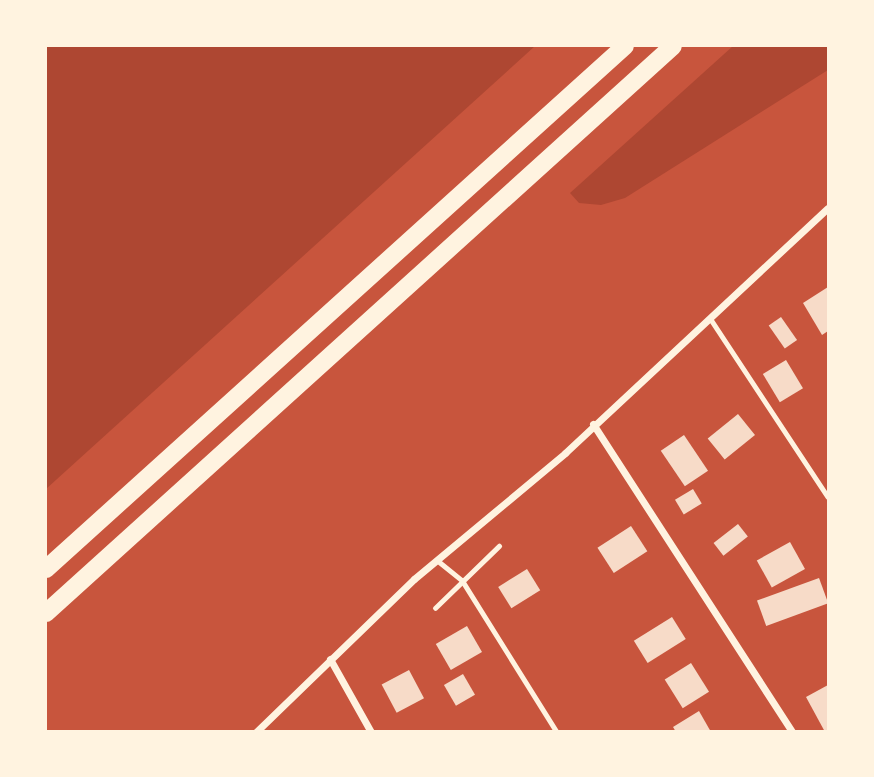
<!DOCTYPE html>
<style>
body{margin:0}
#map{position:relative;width:874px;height:777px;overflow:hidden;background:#c8553d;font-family:Ubuntu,sans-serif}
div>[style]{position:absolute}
.green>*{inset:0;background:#ae4732}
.building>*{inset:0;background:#f7dbc8;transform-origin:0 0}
.service>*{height:4.5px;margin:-2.25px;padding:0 2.25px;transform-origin:2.25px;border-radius:2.25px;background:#fff3e0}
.minor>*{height:7px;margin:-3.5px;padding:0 3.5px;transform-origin:3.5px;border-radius:3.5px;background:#fff3e0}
.motorway>*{height:18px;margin:-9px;padding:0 9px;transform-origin:9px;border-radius:9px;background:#fff3e0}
span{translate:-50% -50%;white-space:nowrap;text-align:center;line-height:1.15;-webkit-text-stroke:6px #fff3e0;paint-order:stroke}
.frame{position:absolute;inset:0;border:47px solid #fff3e0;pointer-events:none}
</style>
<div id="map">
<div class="green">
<div style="clip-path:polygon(46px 46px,535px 46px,46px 489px)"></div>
<div style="clip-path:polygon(733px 46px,828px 46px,828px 70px,625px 198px,601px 205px,579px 203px,570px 193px)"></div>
</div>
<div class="building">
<div style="clip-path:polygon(828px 287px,828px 331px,822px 335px,803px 303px)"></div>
<div style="left:781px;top:317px;width:28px;height:15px;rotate:55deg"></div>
<div style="left:786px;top:360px;width:33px;height:27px;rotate:59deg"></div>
<div style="left:738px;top:414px;width:27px;height:39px;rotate:51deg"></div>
<div style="left:684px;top:435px;width:43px;height:28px;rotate:56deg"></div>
<div style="left:693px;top:489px;width:17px;height:21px;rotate:59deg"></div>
<div style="left:738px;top:524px;width:16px;height:31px;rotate:52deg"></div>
<div style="left:631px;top:526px;width:30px;height:40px;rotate:57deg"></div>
<div style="left:790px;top:542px;width:31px;height:38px;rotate:61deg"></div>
<div style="left:527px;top:569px;width:25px;height:34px;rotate:58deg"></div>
<div style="left:819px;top:578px;width:27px;height:66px;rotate:70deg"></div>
<div style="left:672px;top:617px;width:26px;height:45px;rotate:58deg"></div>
<div style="left:467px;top:626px;width:30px;height:36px;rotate:60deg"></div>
<div style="left:691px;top:663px;width:34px;height:31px;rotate:58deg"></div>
<div style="left:409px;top:670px;width:32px;height:31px;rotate:62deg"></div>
<div style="left:463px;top:674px;width:24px;height:22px;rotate:60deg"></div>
<div style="clip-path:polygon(828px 685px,828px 732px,825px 732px,806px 697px)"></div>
<div style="clip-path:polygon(699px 711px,711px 732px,676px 732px,673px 727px)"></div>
</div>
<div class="service">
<div style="left:710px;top:318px;width:214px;rotate:56.6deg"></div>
<div style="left:437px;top:560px;width:32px;rotate:39deg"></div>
<div style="left:462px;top:580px;width:179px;rotate:58deg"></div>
<div style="left:435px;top:608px;width:89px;rotate:-44.1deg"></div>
</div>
<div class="minor">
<div style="left:593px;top:424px;width:367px;rotate:57.1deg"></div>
<div style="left:330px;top:659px;width:84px;rotate:60.7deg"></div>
<div style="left:256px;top:732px;width:220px;rotate:-44.1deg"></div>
<div style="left:414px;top:579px;width:197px;rotate:-39.8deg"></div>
<div style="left:565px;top:453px;width:359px;rotate:-43deg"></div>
</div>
<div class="motorway">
<div style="left:46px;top:569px;width:780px;rotate:-42.09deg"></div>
<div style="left:46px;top:613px;width:845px;rotate:-42.12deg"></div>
</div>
<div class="frame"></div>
</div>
